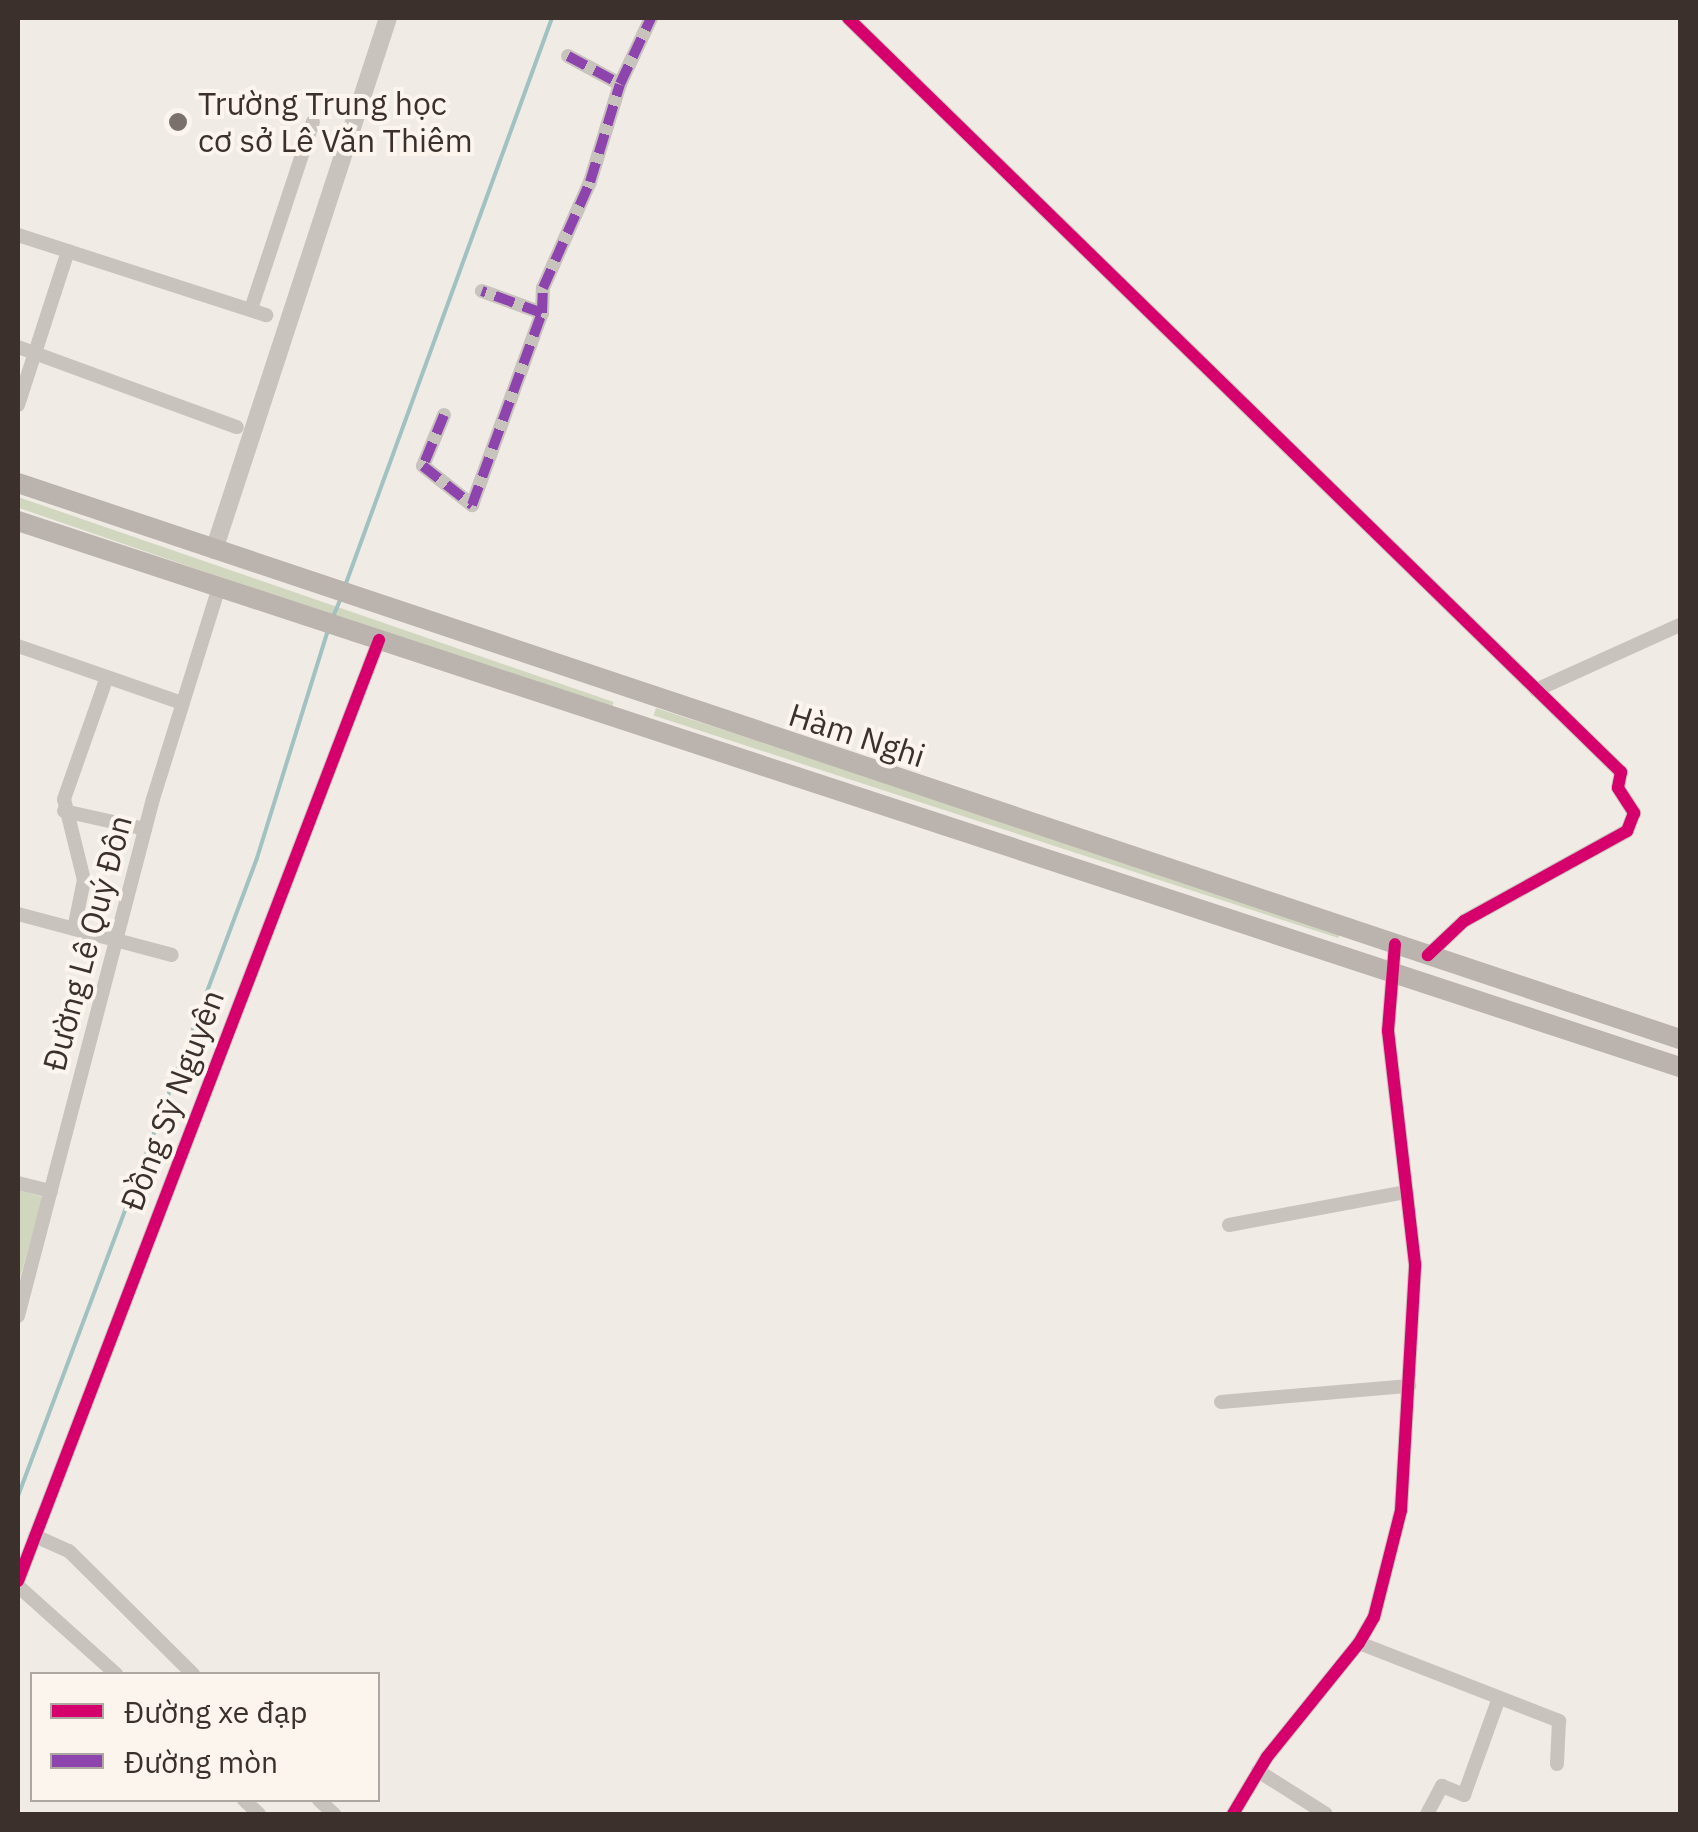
<!DOCTYPE html>
<meta charset="utf-8">
<style>
body{margin:0}
#map{position:relative;width:1698px;height:1832px;overflow:hidden;background:#f0ebe5;font-family:"IBM Plex Sans",sans-serif}
div>[style]{position:absolute}
.green>*{inset:0;background:#d1d6bf;transform-origin:0 0}
.stream>*{height:4px;margin:-2px;padding:0 2px;transform-origin:2px;border-radius:2px;background:#a1c2c1}
.minor>*{height:14px;margin:-7px;padding:0 7px;transform-origin:7px;border-radius:7px;background:#c9c3be}
.tertiary>*{height:18px;margin:-9px;padding:0 9px;transform-origin:9px;border-radius:9px;background:#c9c3be}
.secondary>*{height:20px;margin:-10px;padding:0 10px;transform-origin:10px;border-radius:10px;background:#bab3ae}
.quiet>*{height:10px;margin-top:-5px;transform-origin:0;background:repeating-linear-gradient(90deg,#8e44ad 0 20px,transparent 0 30px)}
.cycleway>*{height:12px;margin:-6px;padding:0 6px;transform-origin:6px;border-radius:6px;background:#d6006c}
.dots>*{width:28px;height:28px;translate:-50% -50%;box-sizing:border-box;border:5px solid #fbf5ee;border-radius:50%}
span{translate:-50% -50%;white-space:nowrap;text-align:center;line-height:1.15;-webkit-text-stroke:8px #fbf5ee;paint-order:stroke}
.poi-label{font-size:32px;color:#3b302b}
.left{translate:0 -50%;text-align:left}
.street-label{font-size:32px;color:#3b302b}
.frame{position:absolute;inset:0;border:20px solid #3b302b;pointer-events:none}
.legend{position:absolute;left:30px;top:1672px;width:350px;height:130px;box-sizing:border-box;background:#fbf5ee;border:2px solid #aea6a0;margin:0;padding:12px 18px;list-style:none;font-size:30px;color:#3b302b}
.legend li{display:flex;align-items:center;gap:20px;height:50px}
.legend b{width:50px;border:2px solid #aea6a0}
</style>
<div id="map">
<div class="green">
<div style="left:18px;top:497px;width:630px;height:10px;rotate:19deg"></div>
<div style="left:656px;top:708px;width:720px;height:8px;rotate:18deg"></div>
<div style="clip-path:polygon(18px 1190px,43px 1197px,18px 1285px)"></div>
</div>
<div class="stream">
<div style="left:345px;top:586px;width:605px;rotate:-69.98deg"></div>
<div style="left:332px;top:619px;width:21px;rotate:-67deg"></div>
<div style="left:18px;top:1496px;width:681px;rotate:-69.46deg"></div>
<div style="left:257px;top:858px;width:236px;rotate:-72.7deg"></div>
</div>
<div class="minor">
<div style="left:848px;top:18px;width:1080px;rotate:44.29deg"></div>
<div style="left:1621px;top:772px;width:16px;rotate:101deg"></div>
<div style="left:1618px;top:788px;width:30px;rotate:57deg"></div>
<div style="left:1634px;top:813px;width:19px;rotate:111deg"></div>
<div style="left:1627px;top:831px;width:186px;rotate:151.1deg"></div>
<div style="left:1464px;top:921px;width:50px;rotate:136.6deg"></div>
<div style="left:568px;top:56px;width:59px;rotate:28.3deg"></div>
<div style="left:620px;top:84px;width:73px;rotate:-64.8deg"></div>
<div style="left:18px;top:235px;width:261px;rotate:17.9deg"></div>
<div style="left:251px;top:309px;width:197px;rotate:-71.7deg"></div>
<div style="left:542px;top:313px;width:25px;rotate:-88deg"></div>
<div style="left:543px;top:288px;width:116px;rotate:-66.1deg"></div>
<div style="left:590px;top:182px;width:102px;rotate:-73deg"></div>
<div style="left:18px;top:347px;width:233px;rotate:20.1deg"></div>
<div style="left:18px;top:405px;width:162px;rotate:-72deg"></div>
<div style="left:444px;top:415px;width:55px;rotate:112.4deg"></div>
<div style="left:423px;top:466px;width:63px;rotate:38.5deg"></div>
<div style="left:472px;top:505px;width:204px;rotate:-70deg"></div>
<div style="left:542px;top:313px;width:64px;rotate:-159.9deg"></div>
<div style="left:18px;top:646px;width:174px;rotate:19.2deg"></div>
<div style="left:1536px;top:690px;width:158px;rotate:-24.3deg"></div>
<div style="left:64px;top:811px;width:83px;rotate:12.5deg"></div>
<div style="left:18px;top:914px;width:159px;rotate:14.9deg"></div>
<div style="left:74px;top:929px;width:50px;rotate:-78.5deg"></div>
<div style="left:84px;top:880px;width:83px;rotate:-103.9deg"></div>
<div style="left:64px;top:799px;width:129px;rotate:-70.6deg"></div>
<div style="left:18px;top:1183px;width:34px;rotate:14deg"></div>
<div style="left:1229px;top:1225px;width:179px;rotate:-10.6deg"></div>
<div style="left:18px;top:1316px;width:534px;rotate:-75.37deg"></div>
<div style="left:153px;top:799px;width:222px;rotate:-72.7deg"></div>
<div style="left:1221px;top:1402px;width:189px;rotate:-4.9deg"></div>
<div style="left:35px;top:1536px;width:37px;rotate:24deg"></div>
<div style="left:69px;top:1551px;width:175px;rotate:44.8deg"></div>
<div style="left:18px;top:1581px;width:1008px;rotate:-69.01deg"></div>
<div style="left:18px;top:1586px;width:132px;rotate:41.9deg"></div>
<div style="left:1359px;top:1643px;width:215px;rotate:21.3deg"></div>
<div style="left:1559px;top:1721px;width:43px;rotate:92.7deg"></div>
<div style="left:1258px;top:1771px;width:80px;rotate:32.3deg"></div>
<div style="left:244px;top:1800px;width:21px;rotate:43deg"></div>
<div style="left:319px;top:1800px;width:21px;rotate:43deg"></div>
<div style="left:1233px;top:1814px;width:66px;rotate:-59.2deg"></div>
<div style="left:1267px;top:1757px;width:146px;rotate:-51.1deg"></div>
<div style="left:1359px;top:1643px;width:30px;rotate:-60deg"></div>
<div style="left:1374px;top:1617px;width:110px;rotate:-75.8deg"></div>
<div style="left:1401px;top:1510px;width:246px;rotate:-86.7deg"></div>
<div style="left:1415px;top:1264px;width:235px;rotate:-96.6deg"></div>
<div style="left:1388px;top:1031px;width:87px;rotate:-85.4deg"></div>
<div style="left:1427px;top:1814px;width:32px;rotate:-62deg"></div>
<div style="left:1442px;top:1786px;width:24px;rotate:22deg"></div>
<div style="left:1464px;top:1795px;width:103px;rotate:-70.2deg"></div>
</div>
<div class="tertiary">
<div style="left:214px;top:550px;width:560px;rotate:-71.89deg"></div>
</div>
<div class="secondary">
<div style="left:18px;top:483px;width:1753px;rotate:18.5deg"></div>
<div style="left:18px;top:521px;width:1749px;rotate:18.19deg"></div>
</div>
<div class="quiet">
<div style="left:568px;top:56px;width:59px;rotate:28.3deg"></div>
<div style="left:620px;top:84px;width:73px;rotate:-64.8deg"></div>
<div style="left:542px;top:313px;width:25px;rotate:-88deg"></div>
<div style="left:543px;top:288px;width:116px;rotate:-66.1deg"></div>
<div style="left:590px;top:182px;width:102px;rotate:-73deg"></div>
<div style="left:444px;top:415px;width:55px;rotate:112.4deg"></div>
<div style="left:423px;top:466px;width:63px;rotate:38.5deg"></div>
<div style="left:472px;top:505px;width:204px;rotate:-70deg"></div>
<div style="left:542px;top:313px;width:64px;rotate:-159.9deg"></div>
</div>
<div class="cycleway">
<div style="left:848px;top:18px;width:1080px;rotate:44.29deg"></div>
<div style="left:1621px;top:772px;width:16px;rotate:101deg"></div>
<div style="left:1618px;top:788px;width:30px;rotate:57deg"></div>
<div style="left:1634px;top:813px;width:19px;rotate:111deg"></div>
<div style="left:1627px;top:831px;width:186px;rotate:151.1deg"></div>
<div style="left:1464px;top:921px;width:50px;rotate:136.6deg"></div>
<div style="left:18px;top:1581px;width:1008px;rotate:-69.01deg"></div>
<div style="left:1233px;top:1814px;width:66px;rotate:-59.2deg"></div>
<div style="left:1267px;top:1757px;width:146px;rotate:-51.1deg"></div>
<div style="left:1359px;top:1643px;width:30px;rotate:-60deg"></div>
<div style="left:1374px;top:1617px;width:110px;rotate:-75.8deg"></div>
<div style="left:1401px;top:1510px;width:246px;rotate:-86.7deg"></div>
<div style="left:1415px;top:1264px;width:235px;rotate:-96.6deg"></div>
<div style="left:1388px;top:1031px;width:87px;rotate:-85.4deg"></div>
</div>
<div class="dots">
<div style="left:178px;top:122px;background:#7a716c"></div>
</div>
<div class="poi-label">
<span class="left" style="left:198px;top:122px">Trường Trung học<br>cơ sở Lê Văn Thiêm</span>
</div>
<div class="street-label">
<span style="left:857px;top:735px;rotate:18deg">Hàm Nghi</span>
<span style="left:87px;top:943px;rotate:-75deg">Đường Lê Quý Đôn</span>
<span style="left:172px;top:1100px;rotate:-69deg">Đồng Sỹ Nguyên</span>
</div>
<div class="frame"></div>
<ul class="legend">
<li><b style="height:12px;background:#d6006c"></b>Đường xe đạp</li>
<li><b style="height:12px;background:#8e44ad"></b>Đường mòn</li>
</ul>
</div>
